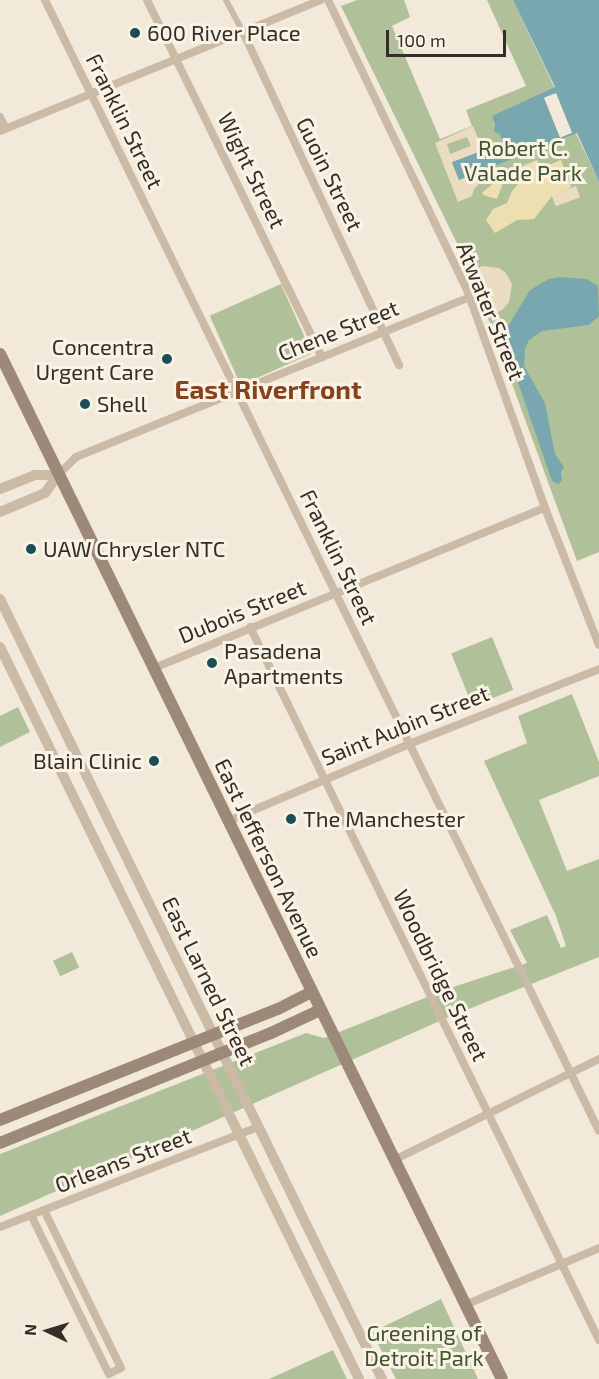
<!DOCTYPE html>
<style>
body{margin:0}
#map{position:relative;width:599px;height:1379px;overflow:hidden;background:#f2e9da;font-family:"Exo 2",sans-serif}
div>[style]{position:absolute}
.green>*{inset:0;background:#b0c19a;transform-origin:0 0}
.sand>*{inset:0;background:#eedfb0}
.plaza>*{inset:0;background:#eadcc1;transform-origin:0 0}
.water>*{inset:0;background:#79a7af}
.pier>*{inset:0;background:#f2e9da;transform-origin:0 0}
.pedestrian>*{height:6px;margin:-3px;padding:0 3px;transform-origin:3px;border-radius:3px;background:#cabaa6}
.minor>*{height:8px;margin:-4px;padding:0 4px;transform-origin:4px;border-radius:4px;background:#cabaa6}
.tertiary>*{height:10px;margin:-5px;padding:0 5px;transform-origin:5px;border-radius:5px;background:#cabaa6}
.secondary>*{height:12px;margin:-6px;padding:0 6px;transform-origin:6px;border-radius:6px;background:#9d8977}
.dots>*{width:16px;height:16px;translate:-50% -50%;box-sizing:border-box;border:3px solid #f9f3e6;border-radius:50%}
span{translate:-50% -50%;white-space:nowrap;text-align:center;line-height:1.15;-webkit-text-stroke:6px #f9f3e6;paint-order:stroke}
.poi-label{font-size:22px;color:#362d27}
.left{translate:0 -50%;text-align:left}
.right{translate:-100% -50%;text-align:right}
.street-label{font-size:22px;color:#362d27}
.park-label{font-size:22px;color:#41542b}
.quarter-label{font-size:26px;color:#85421f;font-weight:700}
.north{position:absolute;left:18px;top:1301px;width:60px;height:60px;-webkit-text-stroke:4px #f9f3e6;paint-order:stroke;rotate:274deg;font-size:16px;font-weight:700;line-height:24px;text-align:center;color:#362d27}
.north::after{content:'';display:block;margin:auto;width:21px;height:27px;background:#362d27;clip-path:polygon(50% 0,100% 100%,50% 72%,0 100%)}
.scale{position:absolute;left:386px;top:30px;width:120px;height:27px;box-sizing:border-box;border:3px solid #362d27;border-top:0;padding-left:8px;font-size:18px;line-height:21px;white-space:nowrap;color:#362d27;-webkit-text-stroke:4px #f9f3e6;paint-order:stroke}
</style>
<div id="map">
<div class="green">
<div style="clip-path:polygon(357px 0,404px 0,410px 17px,392px 26px,440px 139px,472px 126px,466px 110px,526px 86px,487px 0,513px 0,599px 182px,599px 552px,577px 561px,471px 272px,341px 6px)"></div>
<div style="left:281px;top:284px;width:76px;height:78px;rotate:66deg"></div>
<div style="left:492px;top:637px;width:57px;height:44px;rotate:68deg"></div>
<div style="clip-path:polygon(572px 694px,599px 762px,599px 776px,539px 800px,567px 871px,599px 859px,599px 957px,451px 1016px,0 1216px,0 1154px,306px 1033px,324px 1038px,450px 988px,527px 963px,510px 930px,547px 915px,561px 948px,566px 946px,556px 916px,484px 761px,527px 743px,518px 716px)"></div>
<div style="clip-path:polygon(18px 707px,30px 732px,0 747px,0 716px)"></div>
<div style="left:72px;top:952px;width:17px;height:21px;rotate:65deg"></div>
<div style="clip-path:polygon(441px 1299px,478px 1379px,396px 1379px,372px 1332px)"></div>
<div style="clip-path:polygon(333px 1350px,347px 1379px,269px 1379px)"></div>
</div>
<div class="sand">
<div style="clip-path:polygon(537px 160px,541px 168px,561px 160px,571px 187px,552px 196px,534px 219px,517px 220px,495px 233px,486px 220px,493px 209px,507px 203px,512px 191px,525px 176px,511px 180px,508px 172px)"></div>
<div style="clip-path:polygon(496px 181px,503px 183px,497px 199px,483px 195px,482px 193px)"></div>
</div>
<div class="plaza">
<div style="clip-path:polygon(evenodd,473px 126px,483px 150px,452px 163px,459px 180px,490px 168px,494px 177px,481px 182px,474px 189px,472px 196px,458px 202px,435px 143px,473px 126px,467px 137px,471px 146px,450px 154px,447px 144px,467px 137px)"></div>
<div style="left:576px;top:186px;width:12px;height:26px;rotate:70deg"></div>
<div style="clip-path:polygon(482px 266px,499px 268px,506px 273px,512px 284px,509px 302px,502px 310px,492px 315px,482px 314px,467px 276px)"></div>
</div>
<div class="water">
<div style="clip-path:polygon(513px 0,599px 0,599px 182px,577px 133px,459px 180px,452px 162px,503px 143px,500px 134px,494px 132px,495px 124px,492px 116px,555px 87px)"></div>
<div style="clip-path:polygon(560px 277px,587px 279px,598px 286px,599px 316px,589px 325px,542px 331px,529px 340px,525px 349px,524px 366px,545px 403px,555px 454px,564px 467px,561px 472px,562px 481px,558px 484px,552px 481px,502px 336px,530px 290px,549px 279px)"></div>
</div>
<div class="pier">
<div style="left:556px;top:93px;width:43px;height:13px;rotate:68deg"></div>
</div>
<div class="pedestrian">
<div style="left:226px;top:0;width:36px;rotate:62deg"></div>
</div>
<div class="minor">
<div style="left:45px;top:0;width:1259px;rotate:63.9deg"></div>
<div style="left:147px;top:0;width:398px;rotate:63.9deg"></div>
<div style="left:328px;top:0;width:322px;rotate:64.4deg"></div>
<div style="left:467px;top:290px;width:232px;rotate:70.3deg"></div>
<div style="left:545px;top:508px;width:147px;rotate:68.5deg"></div>
<div style="left:243px;top:32px;width:368px;rotate:64.9deg"></div>
<div style="left:0;top:117px;width:13px;rotate:63deg"></div>
<div style="left:0;top:131px;width:347px;rotate:-22.2deg"></div>
<div style="left:58px;top:475px;width:25px;rotate:-45deg"></div>
<div style="left:76px;top:457px;width:425px;rotate:-22.1deg"></div>
<div style="left:250px;top:627px;width:794px;rotate:63.92deg"></div>
<div style="left:154px;top:668px;width:422px;rotate:-22.3deg"></div>
<div style="left:228px;top:821px;width:197px;rotate:-23deg"></div>
<div style="left:409px;top:744px;width:204px;rotate:-21.5deg"></div>
<div style="left:394px;top:1160px;width:229px;rotate:-26.2deg"></div>
<div style="left:31px;top:1215px;width:177px;rotate:63.9deg"></div>
<div style="left:109px;top:1374px;width:13px;rotate:-27deg"></div>
<div style="left:121px;top:1368px;width:176px;rotate:-116deg"></div>
<div style="left:0;top:1227px;width:277px;rotate:-21.2deg"></div>
<div style="left:465px;top:1305px;width:146px;rotate:-23deg"></div>
</div>
<div class="tertiary">
<div style="left:0;top:489px;width:38px;rotate:-22deg"></div>
<div style="left:35px;top:475px;width:23px"></div>
<div style="left:0;top:512px;width:49px;rotate:-22.9deg"></div>
<div style="left:45px;top:493px;width:22px;rotate:-54deg"></div>
<div style="left:0;top:599px;width:869px;rotate:63.91deg"></div>
<div style="left:0;top:647px;width:815px;rotate:63.87deg"></div>
</div>
<div class="secondary">
<div style="left:0;top:354px;width:1141px;rotate:63.91deg"></div>
<div style="left:0;top:1120px;width:299px;rotate:-21.8deg"></div>
<div style="left:278px;top:1009px;width:38px;rotate:-27deg"></div>
<div style="left:0;top:1143px;width:292px;rotate:-22.1deg"></div>
<div style="left:271px;top:1033px;width:54px;rotate:-25.1deg"></div>
</div>
<div class="dots">
<div style="left:135px;top:33px;background:#1c4d57"></div>
<div style="left:167px;top:359px;background:#1c4d57"></div>
<div style="left:85px;top:404px;background:#1c4d57"></div>
<div style="left:31px;top:549px;background:#1c4d57"></div>
<div style="left:212px;top:663px;background:#1c4d57"></div>
<div style="left:154px;top:761px;background:#1c4d57"></div>
<div style="left:291px;top:819px;background:#1c4d57"></div>
</div>
<div class="poi-label">
<span class="left" style="left:147px;top:33px">600 River Place</span>
<span class="right" style="left:154px;top:359px">Concentra<br>Urgent Care</span>
<span class="left" style="left:97px;top:404px">Shell</span>
<span class="left" style="left:43px;top:549px">UAW Chrysler NTC</span>
<span class="left" style="left:224px;top:663px">Pasadena<br>Apartments</span>
<span class="right" style="left:142px;top:761px">Blain Clinic</span>
<span class="left" style="left:303px;top:819px">The Manchester</span>
</div>
<div class="street-label">
<span style="left:125px;top:121px;rotate:64deg">Franklin Street</span>
<span style="left:252px;top:170px;rotate:64deg">Wight Street</span>
<span style="left:330px;top:174px;rotate:64deg">Guoin Street</span>
<span style="left:491px;top:311px;rotate:68deg">Atwater Street</span>
<span style="left:338px;top:330px;rotate:-22deg">Chene Street</span>
<span style="left:339px;top:557px;rotate:64deg">Franklin Street</span>
<span style="left:242px;top:611px;rotate:-22deg">Dubois Street</span>
<span style="left:405px;top:725px;rotate:-22deg">Saint Aubin Street</span>
<span style="left:269px;top:858px;rotate:64deg">East Jefferson Avenue</span>
<span style="left:441px;top:975px;rotate:64deg">Woodbridge Street</span>
<span style="left:209px;top:981px;rotate:64deg">East Larned Street</span>
<span style="left:123px;top:1160px;rotate:-21deg">Orleans Street</span>
</div>
<div class="park-label">
<span style="left:523px;top:160px">Robert C.<br>Valade Park</span>
<span style="left:424px;top:1345px">Greening of<br>Detroit Park</span>
</div>
<div class="quarter-label">
<span style="left:268px;top:389px">East Riverfront</span>
</div>
<div class="north">N</div>
<div class="scale">100 m</div>
</div>
